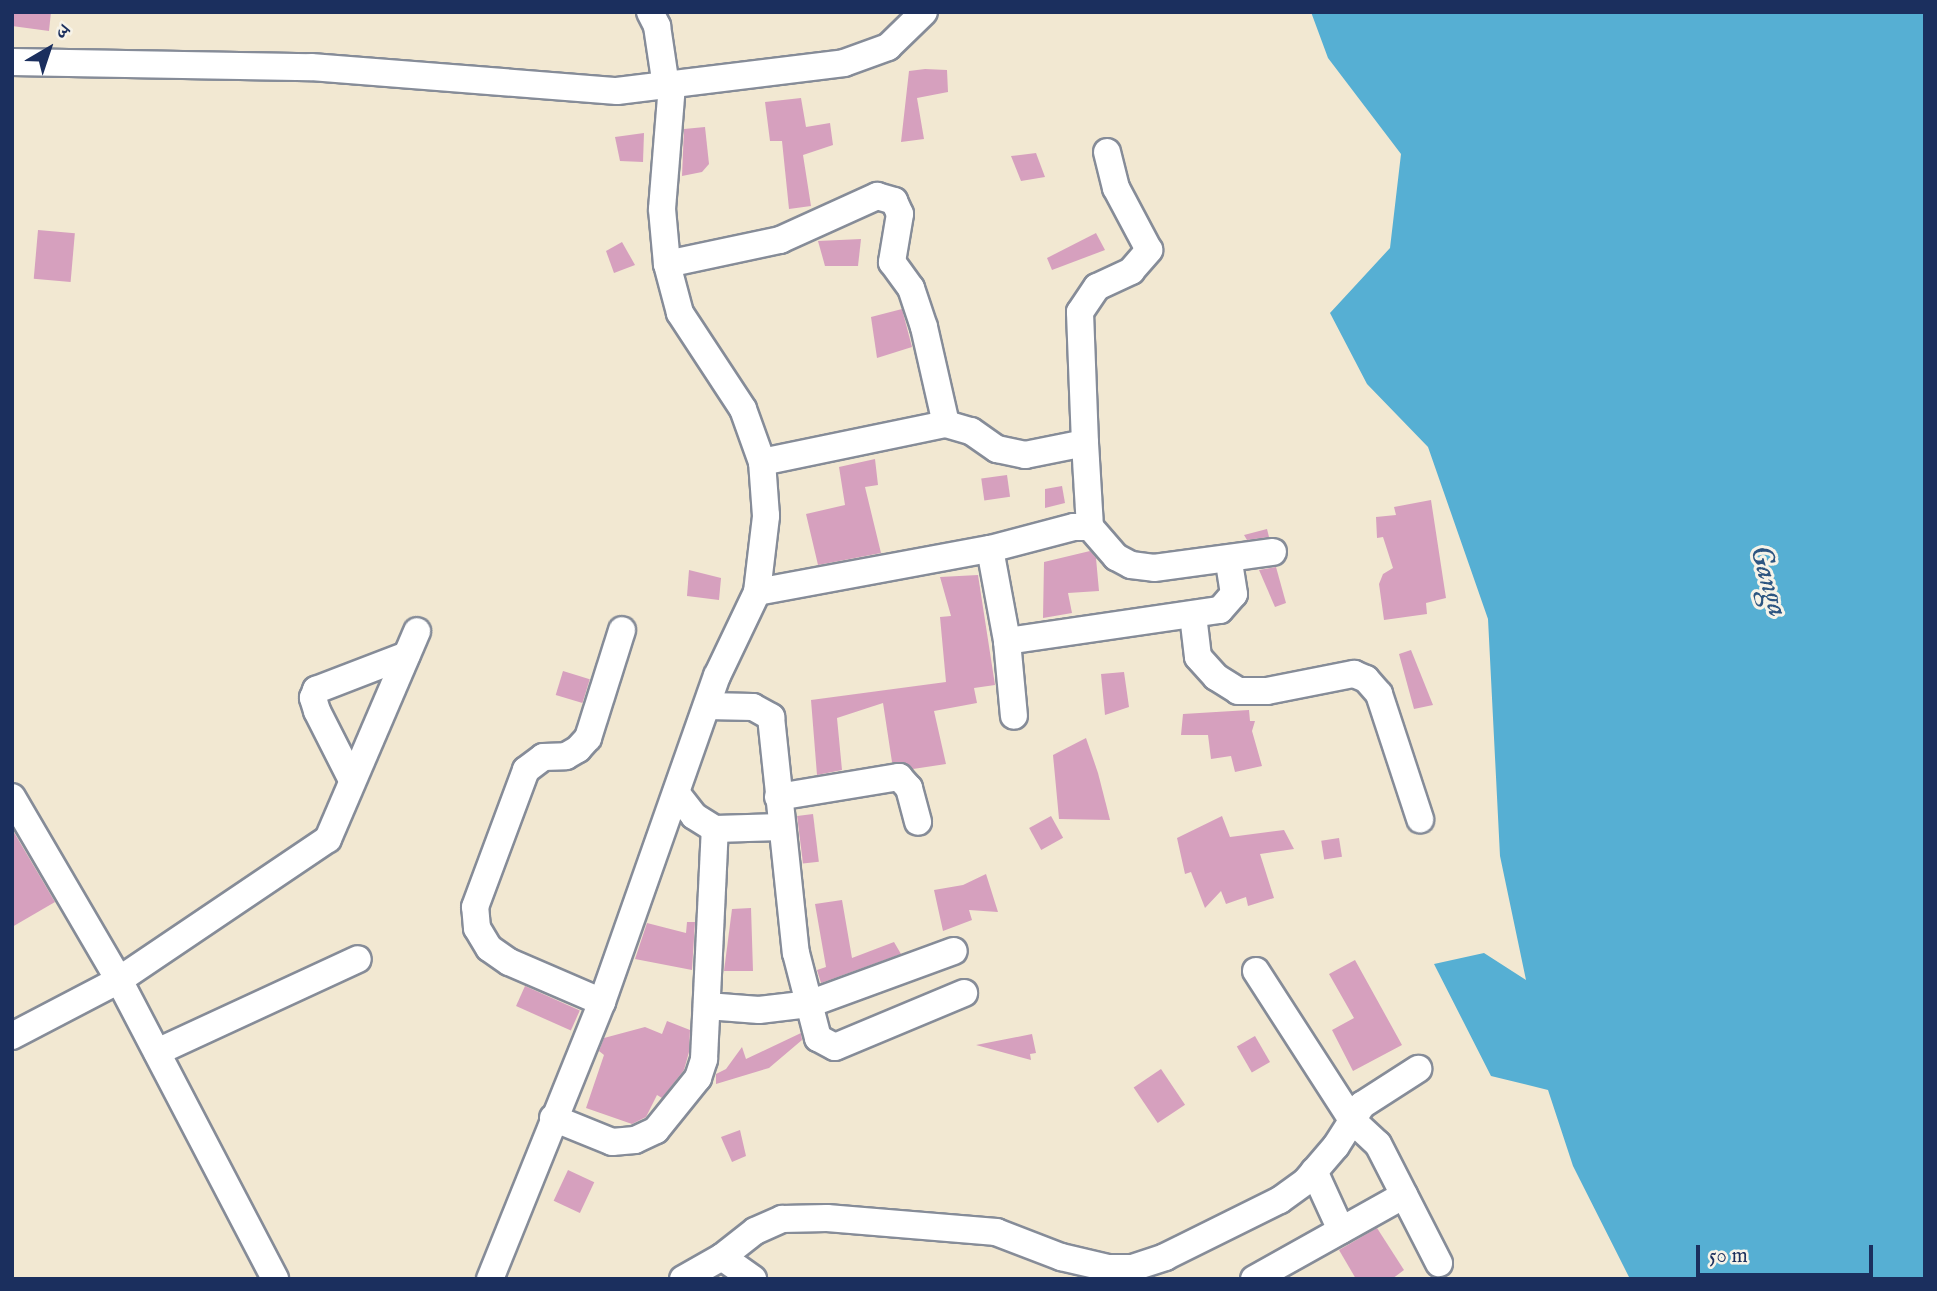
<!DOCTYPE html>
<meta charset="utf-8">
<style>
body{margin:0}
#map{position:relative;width:1937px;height:1291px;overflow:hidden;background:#f2e8d2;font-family:"IM FELL English","Noto Serif Devanagari",serif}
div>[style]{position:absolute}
.water>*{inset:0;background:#56afd3}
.building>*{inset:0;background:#d6a0be;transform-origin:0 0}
.roads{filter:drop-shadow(2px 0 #868c98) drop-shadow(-2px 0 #868c98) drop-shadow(0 2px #868c98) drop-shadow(0 -2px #868c98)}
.minor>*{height:26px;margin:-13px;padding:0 13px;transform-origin:13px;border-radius:13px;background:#fff}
span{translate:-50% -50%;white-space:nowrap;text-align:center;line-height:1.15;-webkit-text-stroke:6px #f7f3e8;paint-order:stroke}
.water-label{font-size:30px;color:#2d5581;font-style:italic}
.frame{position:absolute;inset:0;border:14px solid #1b2f5e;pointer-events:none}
.north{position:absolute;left:14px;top:14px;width:70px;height:70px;-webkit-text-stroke:5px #f7f3e8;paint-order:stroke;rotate:39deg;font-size:19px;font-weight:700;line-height:28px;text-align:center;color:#1b2f5e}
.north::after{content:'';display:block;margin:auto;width:24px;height:32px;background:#1b2f5e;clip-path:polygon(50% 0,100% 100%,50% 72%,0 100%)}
.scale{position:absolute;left:1696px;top:1245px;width:177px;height:32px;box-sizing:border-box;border:4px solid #1b2f5e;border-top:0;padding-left:9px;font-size:21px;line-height:24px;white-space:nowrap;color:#1b2f5e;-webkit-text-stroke:5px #f7f3e8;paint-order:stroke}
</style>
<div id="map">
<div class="water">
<div style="clip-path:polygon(1311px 12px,1925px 12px,1925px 1279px,1630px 1279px,1573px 1166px,1548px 1090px,1491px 1076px,1434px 964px,1484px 953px,1526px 980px,1500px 856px,1488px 619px,1428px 447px,1367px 384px,1330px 313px,1390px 248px,1401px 154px,1328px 58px)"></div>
</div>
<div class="building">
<div style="clip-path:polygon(12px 12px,51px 12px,49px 31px,12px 26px)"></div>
<div style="clip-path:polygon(925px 69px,947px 70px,948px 92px,917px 98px,924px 139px,901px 142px,909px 71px)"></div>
<div style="clip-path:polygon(801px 98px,806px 127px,830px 123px,833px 145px,803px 155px,811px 206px,789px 209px,782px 141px,770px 141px,765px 102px)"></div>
<div style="clip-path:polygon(705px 127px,709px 164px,702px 172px,682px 176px,684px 129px)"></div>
<div style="clip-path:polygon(644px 133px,643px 162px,620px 161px,615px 137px)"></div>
<div style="clip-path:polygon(1036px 153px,1045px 177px,1021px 181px,1011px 156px)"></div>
<div style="left:38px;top:230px;width:37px;height:49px;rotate:5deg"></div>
<div style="clip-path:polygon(1096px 233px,1105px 250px,1052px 270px,1047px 258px)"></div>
<div style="clip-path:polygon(861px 239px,858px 266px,825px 266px,818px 241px)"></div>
<div style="clip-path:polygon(622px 242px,635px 265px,614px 273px,606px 251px)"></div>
<div style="clip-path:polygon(902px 309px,912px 347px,877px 358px,871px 317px)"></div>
<div style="clip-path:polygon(875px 459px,878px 485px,865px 487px,881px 553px,818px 565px,806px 514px,845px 505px,839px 467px)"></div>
<div style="left:1007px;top:475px;width:22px;height:26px;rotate:82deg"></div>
<div style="clip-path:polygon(1062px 486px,1065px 503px,1045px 508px,1045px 489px)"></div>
<div style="clip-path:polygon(1431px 500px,1446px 598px,1426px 603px,1427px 614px,1384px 620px,1379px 584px,1383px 574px,1393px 568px,1383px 537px,1377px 538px,1376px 517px,1396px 515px,1394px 507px)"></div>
<div style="clip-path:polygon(1267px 529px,1269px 537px,1247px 540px,1244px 535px)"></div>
<div style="clip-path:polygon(1090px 551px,1096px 558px,1099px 591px,1068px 593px,1072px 613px,1043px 618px,1044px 562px)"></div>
<div style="clip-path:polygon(1276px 567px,1286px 603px,1275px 607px,1259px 570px)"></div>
<div style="clip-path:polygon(689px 570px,721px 578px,719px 600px,687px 596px)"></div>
<div style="clip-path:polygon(978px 575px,995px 685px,974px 688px,977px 703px,934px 711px,946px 764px,913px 769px,904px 762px,892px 762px,883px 703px,837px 718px,842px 770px,817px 775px,811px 700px,946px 682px,940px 617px,951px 616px,940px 577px)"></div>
<div style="clip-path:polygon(1411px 650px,1433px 705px,1414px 709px,1399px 654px)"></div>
<div style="left:563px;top:671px;width:28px;height:25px;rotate:17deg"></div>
<div style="clip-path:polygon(1124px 672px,1129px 707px,1105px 715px,1101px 674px)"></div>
<div style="clip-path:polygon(1249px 710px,1250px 721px,1255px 721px,1252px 731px,1262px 766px,1235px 772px,1231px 756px,1211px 759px,1208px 735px,1181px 735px,1183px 714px)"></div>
<div style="clip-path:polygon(1086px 738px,1098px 773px,1110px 820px,1059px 819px,1053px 755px)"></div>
<div style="left:813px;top:814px;width:48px;height:16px;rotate:83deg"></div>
<div style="left:1051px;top:816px;width:25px;height:25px;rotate:61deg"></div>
<div style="clip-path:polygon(1222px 816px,1230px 837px,1284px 830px,1294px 849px,1260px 854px,1274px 898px,1248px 906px,1246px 897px,1226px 904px,1221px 891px,1205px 908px,1191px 872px,1185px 874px,1177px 838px)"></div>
<div style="clip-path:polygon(12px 829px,55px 902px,12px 927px)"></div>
<div style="left:1339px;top:838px;width:19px;height:18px;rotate:81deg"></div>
<div style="clip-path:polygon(986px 874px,998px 912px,969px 910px,972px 920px,943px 931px,934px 890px,963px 885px)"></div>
<div style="clip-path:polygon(842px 900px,852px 958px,894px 942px,901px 954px,821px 983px,817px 970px,826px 967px,815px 904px)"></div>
<div style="clip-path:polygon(751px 908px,753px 971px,724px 971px,732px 909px)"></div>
<div style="clip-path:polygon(687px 922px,695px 922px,692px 970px,635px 959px,647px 923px,686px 933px)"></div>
<div style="clip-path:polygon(1355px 960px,1402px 1045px,1353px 1071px,1332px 1030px,1354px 1018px,1329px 974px)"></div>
<div style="left:525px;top:986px;width:60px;height:22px;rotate:24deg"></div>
<div style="clip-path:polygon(667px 1021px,690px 1030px,689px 1052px,684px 1070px,662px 1098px,657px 1095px,646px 1117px,632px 1124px,586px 1108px,604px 1055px,599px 1051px,604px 1038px,645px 1027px,662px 1034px)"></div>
<div style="clip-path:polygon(801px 1033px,802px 1040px,769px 1068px,716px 1084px,716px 1074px,726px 1069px,742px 1047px,746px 1059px)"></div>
<div style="clip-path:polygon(1032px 1034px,1036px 1053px,1030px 1054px,1031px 1060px,976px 1045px)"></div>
<div style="left:1255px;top:1036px;width:30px;height:21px;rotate:60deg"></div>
<div style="left:1161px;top:1069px;width:43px;height:33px;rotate:56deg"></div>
<div style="clip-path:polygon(740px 1130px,746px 1156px,732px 1162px,721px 1137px)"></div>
<div style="left:568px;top:1170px;width:29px;height:34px;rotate:25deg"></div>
<div style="clip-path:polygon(1377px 1228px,1404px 1270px,1392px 1279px,1356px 1279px,1339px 1250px)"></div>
</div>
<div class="roads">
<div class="minor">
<div style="left:650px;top:12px;width:16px;rotate:63deg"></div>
<div style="left:657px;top:26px;width:61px;rotate:81.5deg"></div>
<div style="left:12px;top:62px;width:299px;rotate:1deg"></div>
<div style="left:311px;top:67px;width:307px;rotate:4.5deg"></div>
<div style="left:617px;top:91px;width:229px;rotate:-7deg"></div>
<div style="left:844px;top:63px;width:47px;rotate:-20deg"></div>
<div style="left:888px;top:47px;width:50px;rotate:-44.2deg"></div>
<div style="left:667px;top:264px;width:116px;rotate:-12deg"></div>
<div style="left:780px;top:240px;width:107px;rotate:-24.4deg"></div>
<div style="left:877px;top:196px;width:18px;rotate:16deg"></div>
<div style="left:894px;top:201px;width:14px;rotate:65deg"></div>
<div style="left:900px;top:214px;width:49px;rotate:99.5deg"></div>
<div style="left:892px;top:262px;width:32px;rotate:54deg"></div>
<div style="left:911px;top:288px;width:41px;rotate:71.6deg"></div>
<div style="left:924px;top:327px;width:99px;rotate:77.2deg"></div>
<div style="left:1085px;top:443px;width:131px;rotate:-92.2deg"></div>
<div style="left:1080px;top:312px;width:30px;rotate:-56deg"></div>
<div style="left:1097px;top:287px;width:38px;rotate:-25deg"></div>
<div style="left:1131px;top:271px;width:28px;rotate:-49deg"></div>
<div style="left:1149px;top:250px;width:70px;rotate:-118deg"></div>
<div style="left:1116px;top:188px;width:37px;rotate:-104deg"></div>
<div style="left:762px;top:462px;width:188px;rotate:-11.7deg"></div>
<div style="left:946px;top:424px;width:26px;rotate:16deg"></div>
<div style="left:971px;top:431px;width:32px;rotate:35deg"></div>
<div style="left:997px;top:449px;width:29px;rotate:12deg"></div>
<div style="left:1025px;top:455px;width:61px;rotate:-11.3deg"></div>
<div style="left:1085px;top:443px;width:84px;rotate:86.6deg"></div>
<div style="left:990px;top:549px;width:94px;rotate:79.5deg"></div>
<div style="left:1007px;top:641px;width:75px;rotate:84.7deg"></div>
<div style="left:757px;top:592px;width:237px;rotate:-10.5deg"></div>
<div style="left:990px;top:549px;width:87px;rotate:-14.7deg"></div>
<div style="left:1074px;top:527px;width:16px"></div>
<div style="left:1090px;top:527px;width:40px;rotate:49deg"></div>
<div style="left:1116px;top:557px;width:17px;rotate:28deg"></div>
<div style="left:1131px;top:565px;width:23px;rotate:7deg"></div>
<div style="left:1154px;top:568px;width:120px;rotate:-7.7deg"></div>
<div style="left:1193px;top:615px;width:42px;rotate:83.2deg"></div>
<div style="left:1198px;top:657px;width:27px;rotate:48deg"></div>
<div style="left:1216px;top:677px;width:26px;rotate:32deg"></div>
<div style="left:1238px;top:691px;width:29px"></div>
<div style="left:1267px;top:691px;width:89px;rotate:-11.1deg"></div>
<div style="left:1354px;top:674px;width:13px;rotate:23deg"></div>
<div style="left:1366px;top:679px;width:20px;rotate:49deg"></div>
<div style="left:1379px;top:694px;width:132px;rotate:71.8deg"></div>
<div style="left:1007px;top:641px;width:215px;rotate:-8.3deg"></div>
<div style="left:1220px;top:610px;width:21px;rotate:-49deg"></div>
<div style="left:1234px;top:594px;width:33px;rotate:-99deg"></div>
<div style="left:707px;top:706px;width:46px;rotate:1.2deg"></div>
<div style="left:753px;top:707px;width:21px;rotate:29deg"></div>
<div style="left:771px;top:717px;width:237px;rotate:84deg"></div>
<div style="left:796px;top:953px;width:88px;rotate:75.5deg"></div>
<div style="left:818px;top:1038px;width:19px;rotate:28deg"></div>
<div style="left:835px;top:1047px;width:140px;rotate:-22.7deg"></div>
<div style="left:352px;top:780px;width:77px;rotate:-116.9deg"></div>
<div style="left:317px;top:711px;width:14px;rotate:-107deg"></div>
<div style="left:313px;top:698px;width:9px;rotate:-69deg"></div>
<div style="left:316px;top:690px;width:97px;rotate:-21deg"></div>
<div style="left:677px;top:794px;width:28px;rotate:52deg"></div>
<div style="left:694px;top:816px;width:25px;rotate:32deg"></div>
<div style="left:715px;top:829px;width:66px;rotate:-1.7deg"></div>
<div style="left:12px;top:797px;width:212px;rotate:59.7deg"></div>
<div style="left:119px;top:980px;width:252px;rotate:-34deg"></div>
<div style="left:328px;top:839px;width:226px;rotate:-66.8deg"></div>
<div style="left:778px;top:797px;width:123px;rotate:-9.4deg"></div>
<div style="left:899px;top:777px;width:15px;rotate:48deg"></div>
<div style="left:909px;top:788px;width:35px;rotate:75deg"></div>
<div style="left:1256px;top:971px;width:177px;rotate:57.2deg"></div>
<div style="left:1352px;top:1120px;width:35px;rotate:43deg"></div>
<div style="left:1378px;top:1144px;width:134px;rotate:62.9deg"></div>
<div style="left:602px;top:1002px;width:101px;rotate:-156.7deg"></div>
<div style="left:509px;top:962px;width:24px;rotate:-145deg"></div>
<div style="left:489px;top:948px;width:23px;rotate:-121deg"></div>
<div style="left:477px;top:928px;width:21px;rotate:-95deg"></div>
<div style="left:475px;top:907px;width:146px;rotate:-69.6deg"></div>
<div style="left:526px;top:770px;width:21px;rotate:-37deg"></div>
<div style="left:543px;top:757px;width:23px;rotate:-2deg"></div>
<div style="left:566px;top:756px;width:14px;rotate:-30deg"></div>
<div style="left:578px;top:749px;width:15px;rotate:-48deg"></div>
<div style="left:588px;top:738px;width:113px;rotate:-72.5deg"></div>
<div style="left:707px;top:1006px;width:52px;rotate:4.4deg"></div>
<div style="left:759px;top:1010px;width:50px;rotate:-6.8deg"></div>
<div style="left:809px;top:1004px;width:154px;rotate:-20.1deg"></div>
<div style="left:12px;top:1036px;width:121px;rotate:-27.6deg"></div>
<div style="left:119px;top:980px;width:337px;rotate:62.4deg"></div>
<div style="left:157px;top:1052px;width:221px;rotate:-24.8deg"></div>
<div style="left:553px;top:1118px;width:64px;rotate:22.1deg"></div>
<div style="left:612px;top:1142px;width:23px;rotate:-5deg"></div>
<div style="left:635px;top:1140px;width:23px;rotate:-25deg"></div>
<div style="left:656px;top:1130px;width:67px;rotate:-51.1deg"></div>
<div style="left:698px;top:1078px;width:20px;rotate:-72deg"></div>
<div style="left:704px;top:1059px;width:230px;rotate:-87.3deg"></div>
<div style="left:1314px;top:1171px;width:65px;rotate:65.4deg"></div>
<div style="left:722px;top:1257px;width:42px;rotate:-38.2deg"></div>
<div style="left:755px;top:1231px;width:30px;rotate:-24deg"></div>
<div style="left:782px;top:1219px;width:45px;rotate:-1.3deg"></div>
<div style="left:827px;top:1218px;width:170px;rotate:4.7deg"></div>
<div style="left:996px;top:1232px;width:70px;rotate:21deg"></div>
<div style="left:1061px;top:1257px;width:48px;rotate:13.2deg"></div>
<div style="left:1108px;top:1268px;width:24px"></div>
<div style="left:1132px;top:1268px;width:35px;rotate:-18deg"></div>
<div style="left:1165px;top:1257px;width:128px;rotate:-26.4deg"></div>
<div style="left:1280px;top:1200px;width:32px;rotate:-36deg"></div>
<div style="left:1306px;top:1181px;width:46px;rotate:-49.4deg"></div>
<div style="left:1336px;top:1146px;width:49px;rotate:-57.6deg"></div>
<div style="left:1362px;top:1105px;width:67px;rotate:-32.7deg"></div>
<div style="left:490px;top:1279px;width:299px;rotate:-68deg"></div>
<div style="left:602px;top:1002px;width:346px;rotate:-70.6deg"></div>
<div style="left:717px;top:676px;width:93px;rotate:-64.5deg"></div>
<div style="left:757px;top:592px;width:77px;rotate:-83.2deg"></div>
<div style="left:766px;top:516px;width:54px;rotate:-94.2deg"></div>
<div style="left:762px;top:462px;width:56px;rotate:-109.7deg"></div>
<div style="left:743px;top:409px;width:115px;rotate:-123.3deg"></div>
<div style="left:680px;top:313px;width:51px;rotate:-104.9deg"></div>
<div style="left:667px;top:264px;width:55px;rotate:-95.2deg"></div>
<div style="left:662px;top:209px;width:123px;rotate:-85.4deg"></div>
<div style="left:683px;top:1279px;width:45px;rotate:-29.4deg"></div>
<div style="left:722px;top:1257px;width:38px;rotate:35deg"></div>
<div style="left:1254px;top:1279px;width:172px;rotate:-29.2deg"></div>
</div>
</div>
<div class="water-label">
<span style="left:1768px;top:581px;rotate:74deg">Ganga</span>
</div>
<div class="frame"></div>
<div class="north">उ</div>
<div class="scale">50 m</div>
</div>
